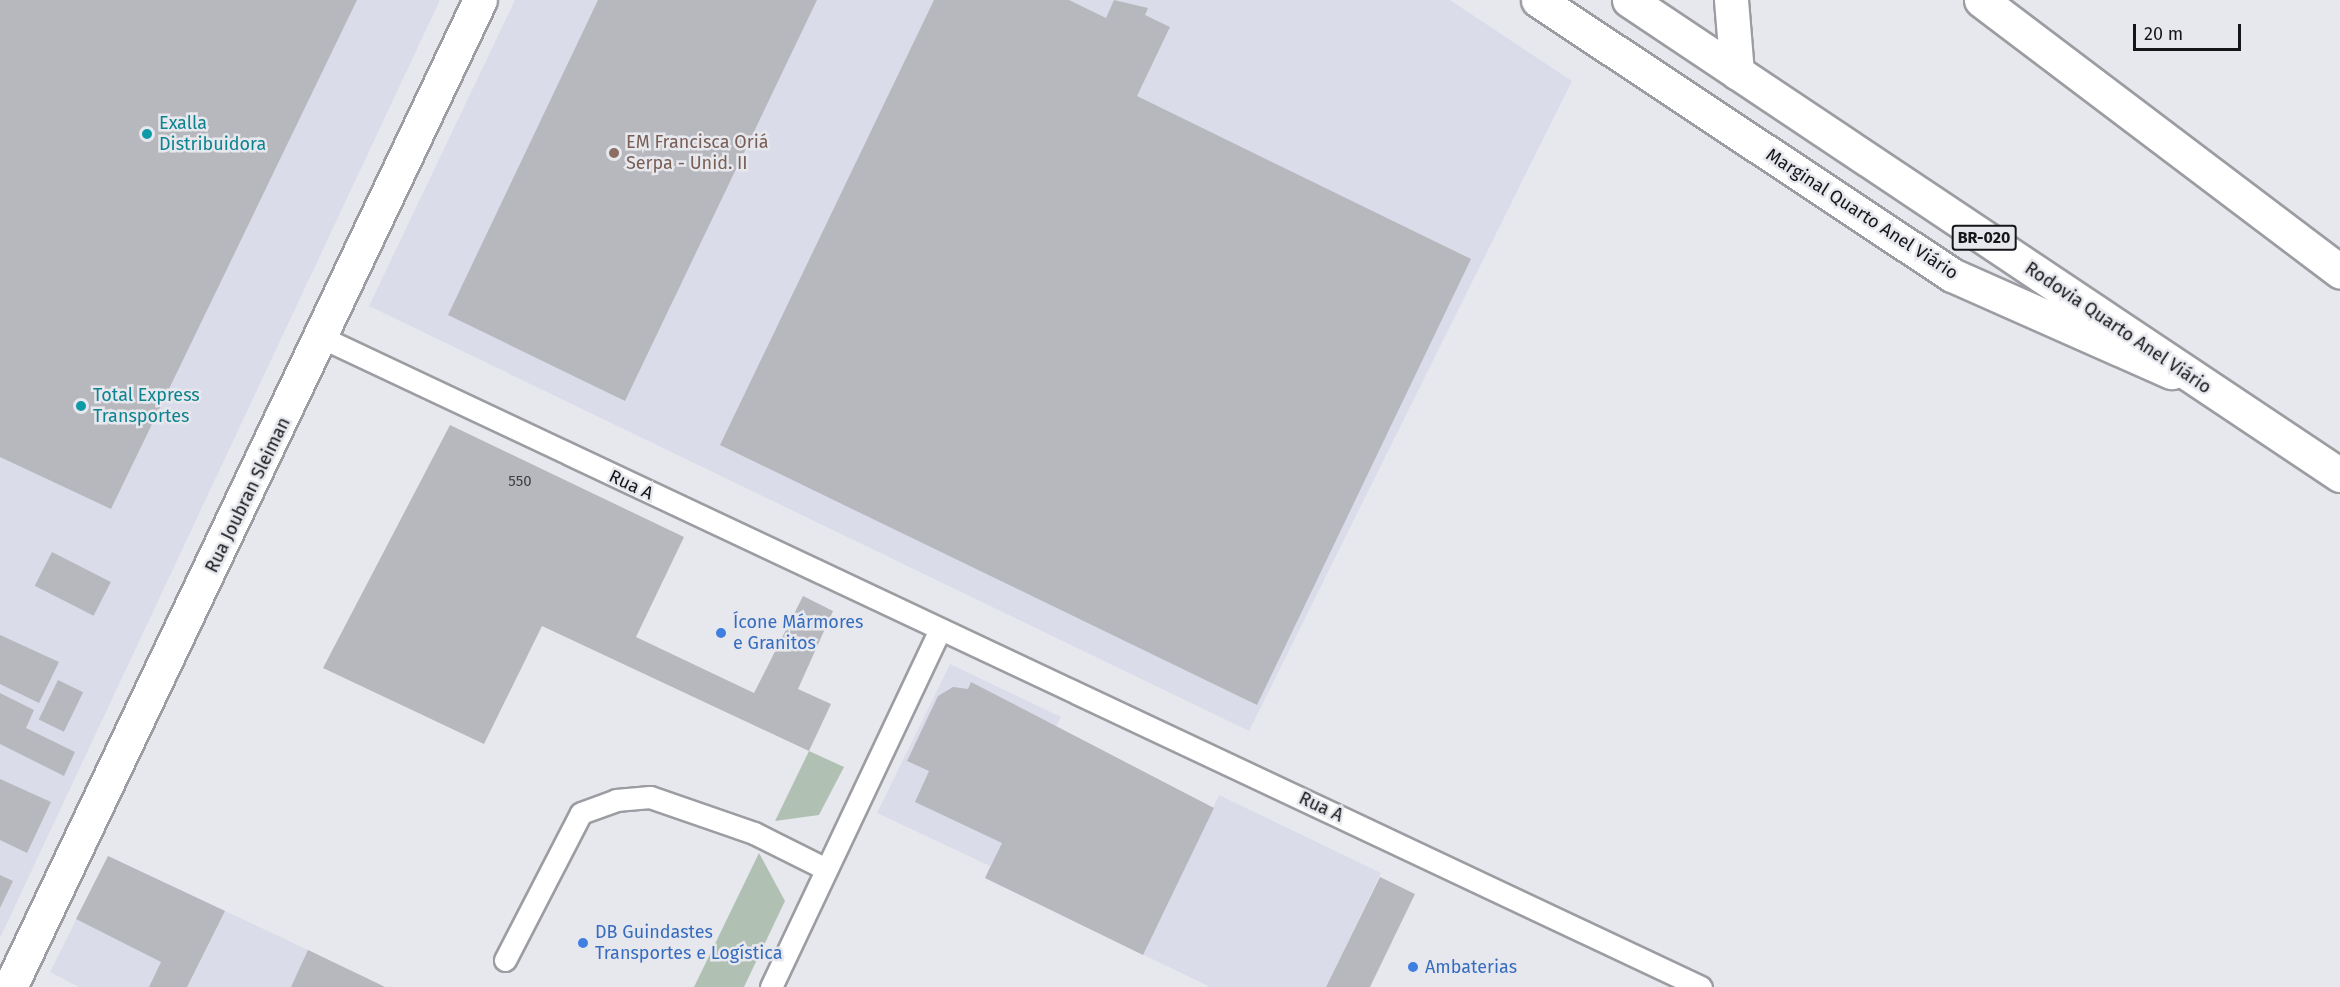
<!DOCTYPE html>
<meta charset="utf-8">
<style>
body{margin:0}
#map{position:relative;width:2340px;height:987px;overflow:hidden;background:#e7e8ee;font-family:"Fira Sans",sans-serif}
div>[style]{position:absolute}
.built>*{inset:0;background:#dadcea}
.green>*{inset:0;background:#b0c1b4}
.building>*{inset:0;background:#b7b8bd;transform-origin:0 0}
.roads{filter:drop-shadow(2px 0 #9c9da2) drop-shadow(-2px 0 #9c9da2) drop-shadow(0 2px #9c9da2) drop-shadow(0 -2px #9c9da2)}
.lane>*{height:21px;margin:-10.5px;padding:0 10.5px;transform-origin:10.5px;border-radius:10.5px;background:#fff}
.street>*{height:33px;margin:-16.5px;padding:0 16.5px;transform-origin:16.5px;border-radius:16.5px;background:#fff}
.primary>*{height:33px;margin:-16.5px;padding:0 16.5px;transform-origin:16.5px;border-radius:16.5px;background:#fff}
.highway>*{height:33px;margin:-16.5px;padding:0 16.5px;transform-origin:16.5px;border-radius:16.5px;background:#fff}
.dots>*{width:16px;height:16px;translate:-50% -50%;box-sizing:border-box;border:3px solid #e7e8ee;border-radius:50%}
span{translate:-50% -50%;white-space:nowrap;text-align:center;line-height:1.15;-webkit-text-stroke:5px #e7e8ee;paint-order:stroke}
.number-label{font-size:15px;color:#3e3e41}
.number-label span{-webkit-text-stroke-width:0}
.shield-label span{padding:2px 4px;background:#e7e8ee;border:2px solid;border-radius:4px;-webkit-text-stroke-width:0}
.shield-label{font-size:16px;color:#151618;font-weight:700}
.culture-label{font-size:18px;color:#0d838f}
.left{translate:0 -50%;text-align:left}
.education-label{font-size:18px;color:#785e54}
.street-label{font-size:18px;color:#151618}
.shop-label{font-size:18px;color:#366cbe}
.scale{position:absolute;left:2133px;top:24px;width:108px;height:27px;box-sizing:border-box;border:3px solid #151618;border-top:0;padding-left:8px;font-size:18px;line-height:21px;white-space:nowrap;color:#151618;-webkit-text-stroke:4px #e7e8ee;paint-order:stroke}
</style>
<div id="map">
<div class="built">
<div style="clip-path:polygon(0 0,440px 0,0 938px)"></div>
<div style="clip-path:polygon(515px 0,1450px 0,1572px 81px,1249px 731px,369px 306px)"></div>
<div style="clip-path:polygon(950px 664px,1061px 717px,1054px 730px,1213px 808px,1219px 795px,1381px 873px,1326px 987px,1210px 987px,985px 878px,990px 866px,877px 813px)"></div>
<div style="clip-path:polygon(108px 856px,308px 950px,378px 987px,79px 987px,50px 972px)"></div>
</div>
<div class="green">
<div style="clip-path:polygon(809px 751px,844px 767px,819px 815px,775px 821px)"></div>
<div style="clip-path:polygon(759px 853px,785px 901px,744px 987px,694px 987px)"></div>
</div>
<div class="building">
<div style="clip-path:polygon(0 0,357px 0,111px 509px,0 457px)"></div>
<div style="clip-path:polygon(598px 0,817px 0,625px 401px,448px 315px)"></div>
<div style="clip-path:polygon(934px 0,1069px 0,1106px 18px,1114px 0,1148px 8px,1145px 15px,1170px 27px,1137px 96px,1471px 259px,1257px 705px,720px 445px)"></div>
<div style="clip-path:polygon(450px 425px,684px 537px,636px 637px,754px 693px,803px 596px,833px 611px,798px 689px,831px 704px,809px 751px,542px 626px,484px 744px,323px 668px)"></div>
<div style="left:52px;top:552px;width:66px;height:38px;rotate:27deg"></div>
<div style="clip-path:polygon(0 635px,59px 662px,39px 703px,0 684px)"></div>
<div style="left:58px;top:680px;width:28px;height:44px;rotate:26deg"></div>
<div style="clip-path:polygon(971px 682px,1214px 808px,1143px 955px,985px 878px,1002px 843px,915px 802px,929px 771px,907px 761px,938px 696px,953px 687px,968px 689px)"></div>
<div style="clip-path:polygon(0 693px,34px 710px,26px 728px,75px 752px,64px 776px,0 744px)"></div>
<div style="clip-path:polygon(0 779px,51px 802px,27px 853px,0 840px)"></div>
<div style="clip-path:polygon(108px 856px,225px 911px,187px 987px,149px 987px,161px 962px,76px 919px)"></div>
<div style="clip-path:polygon(0 875px,13px 881px,0 908px)"></div>
<div style="clip-path:polygon(1380px 877px,1415px 894px,1370px 987px,1326px 987px)"></div>
<div style="clip-path:polygon(308px 950px,379px 984px,385px 987px,291px 987px)"></div>
</div>
<div class="roads">
<div class="lane">
<div style="left:323px;top:338px;width:1523px;rotate:25.22deg"></div>
<div style="left:505px;top:960px;width:165px;rotate:-62.7deg"></div>
<div style="left:581px;top:813px;width:37px;rotate:-20deg"></div>
<div style="left:616px;top:800px;width:34px;rotate:-5deg"></div>
<div style="left:650px;top:797px;width:110px;rotate:19.1deg"></div>
<div style="left:754px;top:833px;width:80px;rotate:26.6deg"></div>
<div style="left:771px;top:987px;width:394px;rotate:-64.7deg"></div>
</div>
<div class="street">
<div style="left:10px;top:987px;width:1093px;rotate:-64.54deg"></div>
</div>
<div class="primary">
<div style="left:1538px;top:0;width:497px;rotate:33.6deg"></div>
<div style="left:1952px;top:275px;width:240px;rotate:23.9deg"></div>
</div>
<div class="highway">
<div style="left:1629px;top:0;width:855px;rotate:33.75deg"></div>
<div style="left:1731px;top:0;width:73px;rotate:85.3deg"></div>
<div style="left:1981px;top:0;width:450px;rotate:37.1deg"></div>
</div>
</div>
<div class="dots">
<div style="left:147px;top:134px;background:#0f9aa8"></div>
<div style="left:614px;top:153px;background:#8d6e63"></div>
<div style="left:81px;top:406px;background:#0f9aa8"></div>
<div style="left:721px;top:633px;background:#3f7fe0"></div>
<div style="left:583px;top:943px;background:#3f7fe0"></div>
<div style="left:1413px;top:967px;background:#3f7fe0"></div>
</div>
<div class="number-label">
<span style="left:520px;top:482px">550</span>
</div>
<div class="shield-label">
<span style="left:1984px;top:238px">BR-020</span>
</div>
<div class="culture-label">
<span class="left" style="left:159px;top:134px">Exalla<br>Distribuidora</span>
<span class="left" style="left:93px;top:406px">Total Express<br>Transportes</span>
</div>
<div class="education-label">
<span class="left" style="left:626px;top:153px">EM Francisca Oriá<br>Serpa - Unid. II</span>
</div>
<div class="street-label">
<span style="left:1862px;top:214px;rotate:33deg">Marginal Quarto Anel Viário</span>
<span style="left:2118px;top:328px;rotate:34deg">Rodovia Quarto Anel Viário</span>
<span style="left:631px;top:485px;rotate:25deg">Rua A</span>
<span style="left:248px;top:495px;rotate:-64deg">Rua Joubran Sleiman</span>
<span style="left:1321px;top:807px;rotate:25deg">Rua A</span>
</div>
<div class="shop-label">
<span class="left" style="left:733px;top:633px">Ícone Mármores<br>e Granitos</span>
<span class="left" style="left:595px;top:943px">DB Guindastes<br>Transportes e Logística</span>
<span class="left" style="left:1425px;top:967px">Ambaterias</span>
</div>
<div class="scale">20 m</div>
</div>
